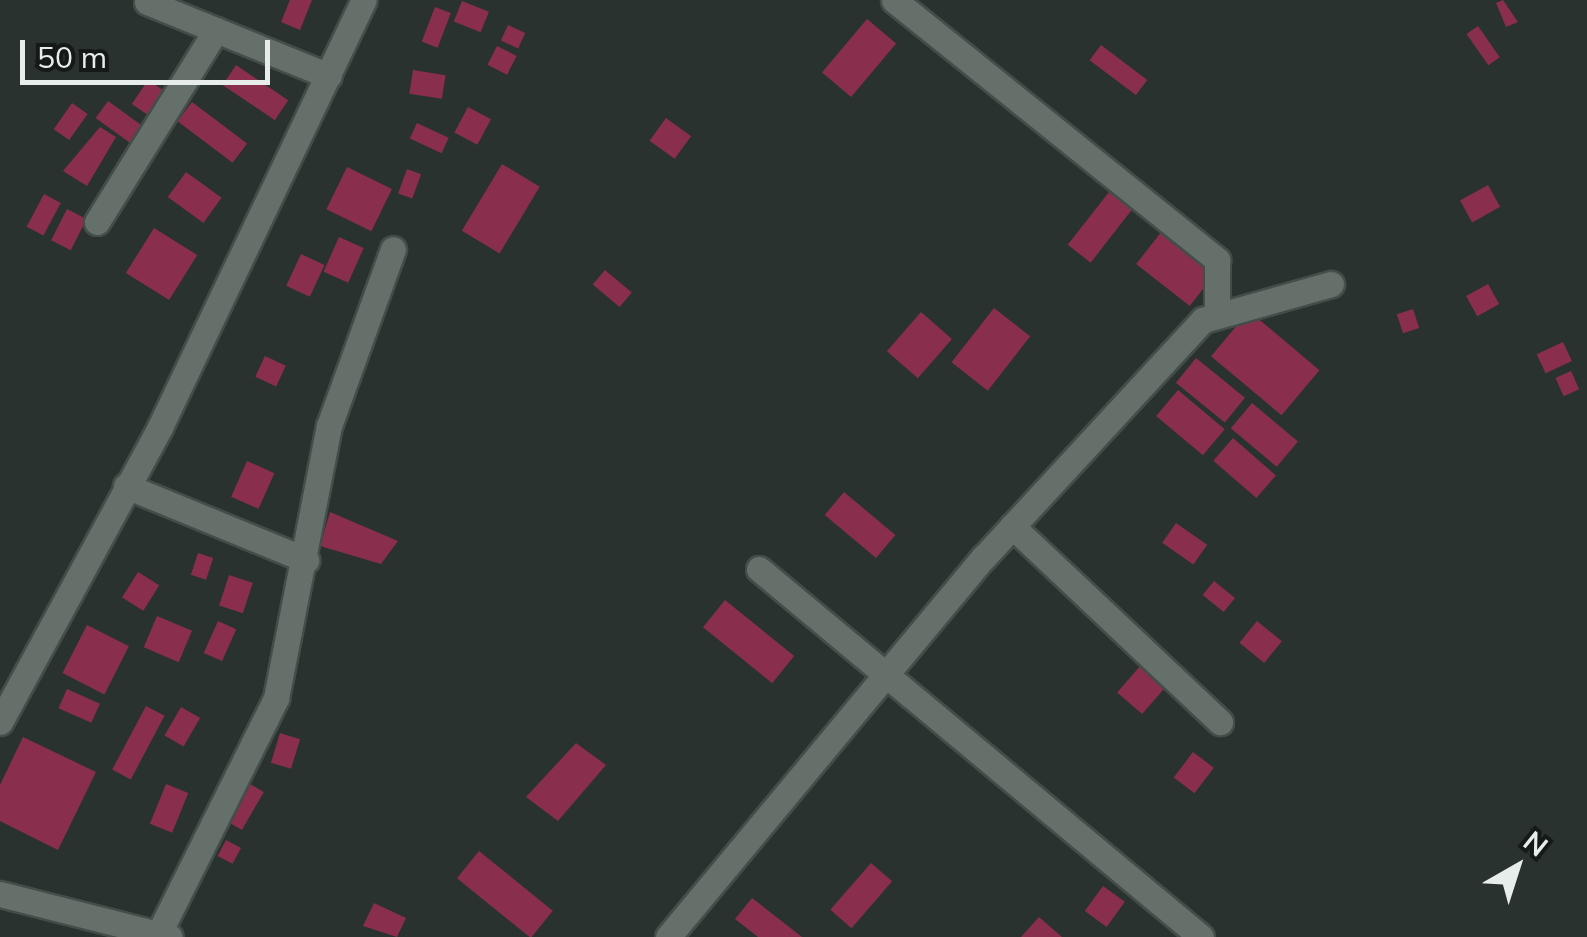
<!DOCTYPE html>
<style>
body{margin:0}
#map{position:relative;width:1587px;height:937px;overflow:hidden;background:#29322e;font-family:Mulish,sans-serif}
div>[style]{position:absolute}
.building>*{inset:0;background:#8a2e4d;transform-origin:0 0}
.roads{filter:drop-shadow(2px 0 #444d49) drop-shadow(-2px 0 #444d49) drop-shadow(0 2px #444d49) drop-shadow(0 -2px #444d49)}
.minor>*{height:25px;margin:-12.5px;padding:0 12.5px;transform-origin:12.5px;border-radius:12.5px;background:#66706b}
.tertiary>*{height:25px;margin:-12.5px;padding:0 12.5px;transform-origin:12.5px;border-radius:12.5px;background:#66706b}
span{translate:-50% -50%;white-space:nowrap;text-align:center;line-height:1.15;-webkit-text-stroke:9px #151917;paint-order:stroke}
.north{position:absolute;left:1467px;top:817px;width:100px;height:100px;-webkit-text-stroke:8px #151917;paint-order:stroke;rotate:39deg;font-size:28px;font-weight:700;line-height:40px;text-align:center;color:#e7edea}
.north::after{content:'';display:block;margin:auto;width:35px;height:45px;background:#e7edea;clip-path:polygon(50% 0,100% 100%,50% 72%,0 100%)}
.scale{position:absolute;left:20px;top:40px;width:250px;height:45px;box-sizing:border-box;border:5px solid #e7edea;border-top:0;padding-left:12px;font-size:30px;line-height:35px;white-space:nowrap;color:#e7edea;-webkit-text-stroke:8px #151917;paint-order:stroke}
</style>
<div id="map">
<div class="building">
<div style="clip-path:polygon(290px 0,312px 0,300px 30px,281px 22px)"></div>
<div style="clip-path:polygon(1503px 0,1518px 22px,1506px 27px,1496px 3px)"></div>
<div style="left:462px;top:1px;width:29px;height:22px;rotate:22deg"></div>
<div style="left:435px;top:7px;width:17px;height:37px;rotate:21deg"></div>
<div style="left:867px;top:19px;width:38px;height:70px;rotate:40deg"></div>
<div style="left:508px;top:25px;width:19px;height:17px;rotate:25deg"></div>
<div style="left:1478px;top:26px;width:38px;height:14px;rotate:55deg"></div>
<div style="left:1101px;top:45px;width:58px;height:19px;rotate:37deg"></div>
<div style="left:497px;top:46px;width:22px;height:21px;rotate:27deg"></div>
<div style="left:236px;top:65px;width:63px;height:24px;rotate:34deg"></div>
<div style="left:413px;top:70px;width:33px;height:24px;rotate:9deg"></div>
<div style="left:148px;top:80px;width:23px;height:29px;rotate:34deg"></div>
<div style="left:108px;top:101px;width:44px;height:21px;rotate:36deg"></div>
<div style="left:192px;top:102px;width:69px;height:24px;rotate:37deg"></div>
<div style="left:72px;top:103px;width:19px;height:32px;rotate:35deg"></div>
<div style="left:468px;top:107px;width:26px;height:29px;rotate:28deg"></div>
<div style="left:666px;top:118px;width:31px;height:28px;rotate:36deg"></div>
<div style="left:417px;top:123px;width:35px;height:17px;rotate:25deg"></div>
<div style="clip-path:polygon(100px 127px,116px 137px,87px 186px,63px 171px)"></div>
<div style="left:502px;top:164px;width:44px;height:78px;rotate:31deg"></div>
<div style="left:347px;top:167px;width:50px;height:47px;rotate:26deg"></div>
<div style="left:407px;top:169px;width:15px;height:26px;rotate:20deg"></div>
<div style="left:186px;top:172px;width:44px;height:31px;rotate:36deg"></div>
<div style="left:1488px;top:185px;width:25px;height:32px;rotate:61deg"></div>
<div style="left:1109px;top:192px;width:29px;height:67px;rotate:38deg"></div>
<div style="left:44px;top:194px;width:19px;height:37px;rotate:28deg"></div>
<div style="left:67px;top:209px;width:22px;height:35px;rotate:27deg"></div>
<div style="left:154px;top:228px;width:51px;height:53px;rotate:32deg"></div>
<div style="left:1162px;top:231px;width:68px;height:42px;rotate:38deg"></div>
<div style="left:339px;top:237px;width:27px;height:38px;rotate:24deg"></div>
<div style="left:301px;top:254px;width:26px;height:35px;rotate:25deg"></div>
<div style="left:605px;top:270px;width:35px;height:19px;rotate:40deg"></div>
<div style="left:1488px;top:284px;width:23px;height:25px;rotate:61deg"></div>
<div style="left:994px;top:308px;width:46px;height:69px;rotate:38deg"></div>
<div style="left:1413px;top:309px;width:20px;height:17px;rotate:72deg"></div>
<div style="left:1249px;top:311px;width:92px;height:59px;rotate:40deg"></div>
<div style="left:921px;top:312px;width:41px;height:52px;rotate:41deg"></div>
<div style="left:1563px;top:342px;width:21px;height:29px;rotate:65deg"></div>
<div style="left:265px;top:356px;width:23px;height:23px;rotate:25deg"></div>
<div style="left:1196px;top:358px;width:63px;height:32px;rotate:39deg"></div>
<div style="left:1571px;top:371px;width:20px;height:17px;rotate:66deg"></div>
<div style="left:1178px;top:390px;width:61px;height:34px;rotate:40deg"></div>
<div style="left:1252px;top:403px;width:60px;height:33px;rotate:40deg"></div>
<div style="left:1233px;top:438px;width:57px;height:30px;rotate:41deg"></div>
<div style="left:247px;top:461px;width:30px;height:39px;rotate:24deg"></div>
<div style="left:844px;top:492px;width:67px;height:30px;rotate:40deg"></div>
<div style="clip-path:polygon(330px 512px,398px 541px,381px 564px,320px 546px)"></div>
<div style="left:1176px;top:523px;width:38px;height:24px;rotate:35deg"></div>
<div style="left:198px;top:553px;width:16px;height:23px;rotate:18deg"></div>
<div style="left:138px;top:572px;width:25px;height:30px;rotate:32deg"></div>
<div style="left:229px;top:575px;width:25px;height:32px;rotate:18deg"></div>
<div style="left:1214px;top:581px;width:27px;height:18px;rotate:39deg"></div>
<div style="left:725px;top:600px;width:89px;height:35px;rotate:39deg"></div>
<div style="left:157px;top:616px;width:38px;height:34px;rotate:23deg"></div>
<div style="left:218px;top:621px;width:20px;height:35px;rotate:24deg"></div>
<div style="left:1257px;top:621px;width:32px;height:28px;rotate:39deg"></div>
<div style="left:87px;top:625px;width:47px;height:54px;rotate:27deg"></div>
<div style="left:1148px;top:657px;width:33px;height:47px;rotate:41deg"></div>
<div style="left:67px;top:689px;width:36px;height:21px;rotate:24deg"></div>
<div style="left:146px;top:706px;width:21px;height:72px;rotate:28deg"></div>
<div style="left:181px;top:707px;width:22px;height:33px;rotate:30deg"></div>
<div style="left:280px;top:733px;width:21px;height:31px;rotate:17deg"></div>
<div style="clip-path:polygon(23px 737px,96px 772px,58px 850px,0 821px,0 785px)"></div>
<div style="clip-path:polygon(576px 743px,606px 765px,558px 821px,526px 797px)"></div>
<div style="left:1193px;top:752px;width:26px;height:32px;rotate:37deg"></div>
<div style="left:166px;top:784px;width:24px;height:43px;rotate:22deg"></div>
<div style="left:250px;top:784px;width:16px;height:44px;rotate:30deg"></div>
<div style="left:226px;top:840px;width:17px;height:18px;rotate:28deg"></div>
<div style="left:479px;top:851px;width:95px;height:35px;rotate:39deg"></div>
<div style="left:871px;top:863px;width:28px;height:62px;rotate:41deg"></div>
<div style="left:1103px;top:886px;width:27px;height:31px;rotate:36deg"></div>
<div style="clip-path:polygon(752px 898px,802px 937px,758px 937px,735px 919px)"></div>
<div style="clip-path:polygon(374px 903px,406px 918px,397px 937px,363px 926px)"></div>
<div style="clip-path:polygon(1039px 917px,1062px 937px,1021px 937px)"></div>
</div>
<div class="roads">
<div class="minor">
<div style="left:894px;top:0;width:415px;rotate:38.8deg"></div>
<div style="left:1217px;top:260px;width:52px;rotate:90deg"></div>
<div style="left:147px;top:2px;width:196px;rotate:22.1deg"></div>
<div style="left:97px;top:222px;width:226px;rotate:-58.2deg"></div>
<div style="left:126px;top:486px;width:195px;rotate:22.3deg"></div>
<div style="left:1012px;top:526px;width:286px;rotate:43.3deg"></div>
<div style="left:759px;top:569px;width:575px;rotate:39.78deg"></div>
<div style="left:158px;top:935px;width:265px;rotate:-63.5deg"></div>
<div style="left:276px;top:698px;width:277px;rotate:-79deg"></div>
<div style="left:329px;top:426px;width:188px;rotate:-70.1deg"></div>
<div style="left:668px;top:937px;width:494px;rotate:-50.3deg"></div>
<div style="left:984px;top:557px;width:323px;rotate:-47.3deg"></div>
<div style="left:1203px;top:320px;width:133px;rotate:-15.7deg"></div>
</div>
<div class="tertiary">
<div style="left:0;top:722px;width:336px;rotate:-61.5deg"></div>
<div style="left:160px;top:427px;width:473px;rotate:-64.5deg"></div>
<div style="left:0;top:894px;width:175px;rotate:14.2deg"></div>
</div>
</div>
<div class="north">N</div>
<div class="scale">50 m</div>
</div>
